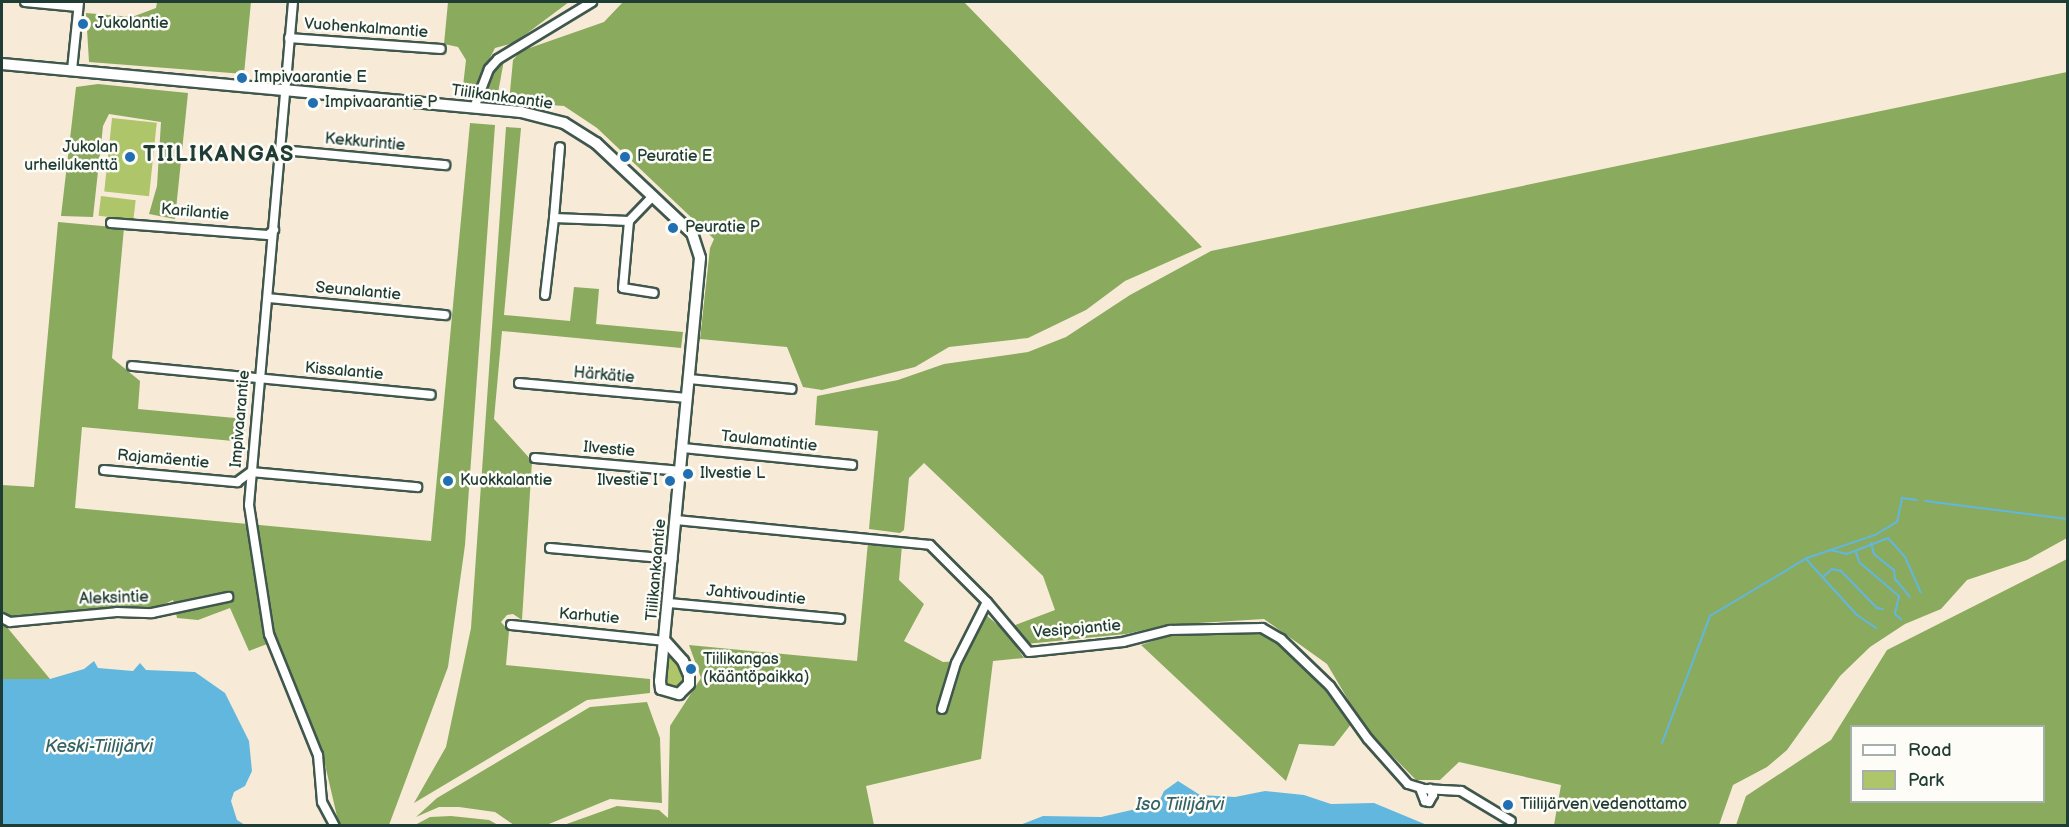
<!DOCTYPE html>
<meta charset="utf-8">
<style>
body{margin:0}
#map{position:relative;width:2069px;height:827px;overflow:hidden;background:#f7ebd8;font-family:"Balsamiq Sans",sans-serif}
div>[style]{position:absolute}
.green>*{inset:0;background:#aec56a;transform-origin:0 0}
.forest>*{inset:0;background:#8aaa5e}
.water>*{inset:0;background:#61b7de}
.stream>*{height:2px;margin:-1px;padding:0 1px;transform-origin:1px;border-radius:1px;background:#61b7de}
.roads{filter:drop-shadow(2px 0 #3f574d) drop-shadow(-2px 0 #3f574d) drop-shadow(0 2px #3f574d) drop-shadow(0 -2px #3f574d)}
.minor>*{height:8px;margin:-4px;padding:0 4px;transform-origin:4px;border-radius:4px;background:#fff}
.tertiary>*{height:10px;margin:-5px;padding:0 5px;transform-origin:5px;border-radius:5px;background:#fff}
.dots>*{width:16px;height:16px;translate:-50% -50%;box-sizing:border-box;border:3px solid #fdfcf7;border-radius:50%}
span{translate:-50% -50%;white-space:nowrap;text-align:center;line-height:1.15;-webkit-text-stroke:5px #fdfcf7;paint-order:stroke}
.poi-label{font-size:16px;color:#1f3d34}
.left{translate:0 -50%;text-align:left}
.right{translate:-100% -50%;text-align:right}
.street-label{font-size:16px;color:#1f3d34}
.water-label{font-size:18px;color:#336267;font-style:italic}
.district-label{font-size:22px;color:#1f3d34;font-weight:700;letter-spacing:1.5px}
.frame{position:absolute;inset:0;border:3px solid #1f3d34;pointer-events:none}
.legend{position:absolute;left:1850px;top:725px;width:195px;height:78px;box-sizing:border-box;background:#fdfcf7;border:2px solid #a4b0a9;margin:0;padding:8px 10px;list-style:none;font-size:18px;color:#1f3d34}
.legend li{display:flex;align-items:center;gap:12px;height:30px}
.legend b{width:30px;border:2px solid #a4b0a9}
</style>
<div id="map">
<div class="green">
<div style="left:112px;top:118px;width:45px;height:74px;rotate:6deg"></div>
<div style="left:101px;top:196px;width:35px;height:20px;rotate:7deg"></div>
<div style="clip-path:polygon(667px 649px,677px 657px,686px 680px,682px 688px,669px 690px,666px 683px)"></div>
</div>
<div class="forest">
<div style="clip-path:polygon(157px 2px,251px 2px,244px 74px,89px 62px,86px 13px,132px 17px,156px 8px)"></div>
<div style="clip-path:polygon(448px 2px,569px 2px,514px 43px,495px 48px,471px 96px,462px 95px,466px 60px,458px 47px,444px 44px)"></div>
<div style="clip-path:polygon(623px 2px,964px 2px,1202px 247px,1125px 281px,1086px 310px,1028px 338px,949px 347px,915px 367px,822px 390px,803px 387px,787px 347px,700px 339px,710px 248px,714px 239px,597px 128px,564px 106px,509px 102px,513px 60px,521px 51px,604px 22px)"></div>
<div style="clip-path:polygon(504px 60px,496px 104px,488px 103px,484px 92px,491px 69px)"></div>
<div style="clip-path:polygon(2067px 72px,2067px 538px,2027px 560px,1967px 580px,1941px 609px,1905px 624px,1870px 647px,1840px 676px,1787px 750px,1767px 767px,1733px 785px,1719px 825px,1554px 825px,1561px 785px,1459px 762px,1440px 780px,1416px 780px,1364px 727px,1327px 664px,1264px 619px,1166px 625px,1126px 634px,1026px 644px,1013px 626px,1055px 610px,1043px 576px,924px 463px,909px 478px,904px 530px,900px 533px,869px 529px,878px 431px,815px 425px,817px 396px,898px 380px,944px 364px,1028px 352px,1066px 337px,1130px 295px,1211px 251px)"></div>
<div style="clip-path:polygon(98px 84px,188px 93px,175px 219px,149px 214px,157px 186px,161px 122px,109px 114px,103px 126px,93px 217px,61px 216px,76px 87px)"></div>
<div style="clip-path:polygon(470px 123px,495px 125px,465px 545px,448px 667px,389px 825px,339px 825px,323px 756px,275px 641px,249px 651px,230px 608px,198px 620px,177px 618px,173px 600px,152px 610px,2px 618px,2px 485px,34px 487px,58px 222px,124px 228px,112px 358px,140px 381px,138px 409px,246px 419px,244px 442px,82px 427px,75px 508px,431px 541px)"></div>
<div style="clip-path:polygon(506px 127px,521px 128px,504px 315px,570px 321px,574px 287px,599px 289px,596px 324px,683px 332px,681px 348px,502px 331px,494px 419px,532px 461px,522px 620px,513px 614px,507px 615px,501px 622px,509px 631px,506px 665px,650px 679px,650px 693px,587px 700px,414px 803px,446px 747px,471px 628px)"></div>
<div style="clip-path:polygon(868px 542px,902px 545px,899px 580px,924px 604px,904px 641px,943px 662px,963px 661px,985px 614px,1006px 632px,1024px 658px,993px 661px,981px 759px,866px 786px,874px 825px,561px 826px,617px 806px,659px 810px,668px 818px,670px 726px,701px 678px,689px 645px,857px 661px)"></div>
<div style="clip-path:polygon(evenodd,2067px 559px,2067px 825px,1736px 825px,1746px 796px,1831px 740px,1887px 650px,2067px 559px,1852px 726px,2044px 726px,2044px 802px,1852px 802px,1852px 726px)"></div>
<div style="clip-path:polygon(2px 621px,6px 626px,50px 679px,2px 679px)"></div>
<div style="clip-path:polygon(1249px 630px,1267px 633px,1328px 689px,1352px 723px,1334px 746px,1299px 744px,1286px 781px,1141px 645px,1168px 636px)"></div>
<div style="clip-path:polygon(647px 702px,660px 738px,662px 803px,610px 799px,544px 826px,514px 825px,495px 812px,459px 807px,439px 807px,416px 817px,437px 798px,590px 707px)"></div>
<div style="clip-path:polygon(451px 816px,489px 820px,498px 825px,415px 825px,430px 817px)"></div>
</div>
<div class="water">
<div style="clip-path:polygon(94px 661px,98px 668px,133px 671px,140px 663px,146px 670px,195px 672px,225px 693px,249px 741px,252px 771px,245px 786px,234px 792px,231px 801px,237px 820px,245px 825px,2px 825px,2px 679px,50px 679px,84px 669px)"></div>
<div style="clip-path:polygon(1178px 781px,1200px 795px,1235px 797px,1265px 791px,1304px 795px,1331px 804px,1374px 803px,1427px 825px,1020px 825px,1043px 816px,1101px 817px,1158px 804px,1164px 791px)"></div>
</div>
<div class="stream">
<div style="left:1925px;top:501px;width:144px;rotate:7.2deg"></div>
<div style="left:1871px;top:543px;width:11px;rotate:75deg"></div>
<div style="left:1874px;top:554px;width:26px;rotate:39deg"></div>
<div style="left:1894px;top:570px;width:9px;rotate:84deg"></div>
<div style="left:1895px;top:579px;width:23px;rotate:50deg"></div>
<div style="left:1830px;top:550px;width:17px;rotate:13deg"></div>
<div style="left:1847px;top:554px;width:44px;rotate:-21.3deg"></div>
<div style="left:1888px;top:538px;width:25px;rotate:48deg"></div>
<div style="left:1905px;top:557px;width:39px;rotate:66deg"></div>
<div style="left:1856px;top:552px;width:10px;rotate:73deg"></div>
<div style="left:1859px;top:562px;width:52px;rotate:40.4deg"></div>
<div style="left:1899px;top:596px;width:18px;rotate:103deg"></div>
<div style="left:1895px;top:614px;width:8px;rotate:40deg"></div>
<div style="left:1806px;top:559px;width:76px;rotate:47.7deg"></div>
<div style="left:1857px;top:615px;width:23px;rotate:34deg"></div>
<div style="left:1823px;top:577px;width:12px;rotate:-42deg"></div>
<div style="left:1832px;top:569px;width:9px;rotate:13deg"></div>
<div style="left:1841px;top:571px;width:52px;rotate:45.8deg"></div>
<div style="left:1877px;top:608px;width:6px;rotate:9deg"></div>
<div style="left:1662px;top:743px;width:136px;rotate:-69.3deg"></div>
<div style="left:1710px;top:616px;width:113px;rotate:-30.9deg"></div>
<div style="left:1807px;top:558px;width:72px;rotate:-18.7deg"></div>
<div style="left:1875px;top:535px;width:26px;rotate:-31deg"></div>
<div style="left:1897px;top:522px;width:25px;rotate:-78deg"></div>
<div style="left:1902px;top:498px;width:15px;rotate:8deg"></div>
</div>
<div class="roads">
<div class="minor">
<div style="left:25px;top:2px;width:53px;rotate:5.4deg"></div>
<div style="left:293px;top:2px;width:505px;rotate:95deg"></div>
<div style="left:249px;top:505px;width:131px;rotate:81.2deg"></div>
<div style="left:269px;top:634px;width:131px;rotate:68deg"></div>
<div style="left:318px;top:755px;width:47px;rotate:85.1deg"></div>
<div style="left:322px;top:802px;width:27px;rotate:62deg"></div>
<div style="left:289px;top:38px;width:152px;rotate:4.1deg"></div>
<div style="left:72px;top:70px;width:68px;rotate:-84.1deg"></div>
<div style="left:474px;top:108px;width:42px;rotate:-69deg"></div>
<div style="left:489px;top:69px;width:13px;rotate:-48deg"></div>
<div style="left:498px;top:59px;width:110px;rotate:-31.2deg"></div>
<div style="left:282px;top:150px;width:164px;rotate:5.3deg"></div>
<div style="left:653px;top:196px;width:35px;rotate:134deg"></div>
<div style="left:629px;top:221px;width:67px;rotate:95.1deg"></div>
<div style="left:623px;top:288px;width:31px;rotate:9deg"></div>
<div style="left:554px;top:218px;width:71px;rotate:-85.2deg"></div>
<div style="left:111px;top:223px;width:157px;rotate:4.4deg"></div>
<div style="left:268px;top:235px;width:8px;rotate:-40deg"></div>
<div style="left:545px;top:295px;width:78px;rotate:-83.3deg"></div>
<div style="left:554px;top:218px;width:75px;rotate:2.3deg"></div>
<div style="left:268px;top:298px;width:178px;rotate:5.5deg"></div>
<div style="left:132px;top:366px;width:300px;rotate:5.5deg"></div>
<div style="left:689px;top:379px;width:103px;rotate:5.5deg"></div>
<div style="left:519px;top:383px;width:169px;rotate:5.1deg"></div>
<div style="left:683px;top:448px;width:170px;rotate:5.7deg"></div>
<div style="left:535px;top:458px;width:147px;rotate:5.1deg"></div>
<div style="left:104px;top:470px;width:134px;rotate:5.2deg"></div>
<div style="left:237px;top:482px;width:17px;rotate:-36deg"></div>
<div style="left:251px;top:472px;width:167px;rotate:5.2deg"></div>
<div style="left:676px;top:520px;width:255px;rotate:5.6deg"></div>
<div style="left:930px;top:545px;width:81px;rotate:45deg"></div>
<div style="left:987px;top:602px;width:65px;rotate:50deg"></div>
<div style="left:1029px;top:652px;width:95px;rotate:-6.1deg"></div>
<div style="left:1123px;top:642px;width:49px;rotate:-14.3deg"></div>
<div style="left:1170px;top:630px;width:92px;rotate:-1.2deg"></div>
<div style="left:1262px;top:628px;width:22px;rotate:30deg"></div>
<div style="left:1281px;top:639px;width:68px;rotate:43.8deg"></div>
<div style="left:1330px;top:686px;width:65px;rotate:54.4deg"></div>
<div style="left:1368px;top:739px;width:60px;rotate:48.4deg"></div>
<div style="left:1408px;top:784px;width:17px;rotate:17deg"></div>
<div style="left:1424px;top:789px;width:37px;rotate:3deg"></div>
<div style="left:1461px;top:791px;width:58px;rotate:31deg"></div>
<div style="left:550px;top:548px;width:123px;rotate:5.1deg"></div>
<div style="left:669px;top:603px;width:172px;rotate:5.3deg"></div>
<div style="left:2px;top:618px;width:9px;rotate:27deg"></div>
<div style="left:10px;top:622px;width:107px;rotate:-5.3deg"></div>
<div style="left:117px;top:612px;width:35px;rotate:2deg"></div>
<div style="left:152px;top:613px;width:78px;rotate:-11.9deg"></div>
<div style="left:511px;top:625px;width:155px;rotate:5.9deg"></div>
<div style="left:942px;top:709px;width:48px;rotate:-73.1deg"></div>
<div style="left:956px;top:663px;width:68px;rotate:-63.1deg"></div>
<div style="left:1420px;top:788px;width:14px;rotate:69deg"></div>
<div style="left:1425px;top:801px;width:4px;rotate:14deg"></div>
<div style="left:1429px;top:802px;width:8px;rotate:-60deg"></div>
<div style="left:1433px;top:795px;width:7px;rotate:-117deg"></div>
</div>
<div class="tertiary">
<div style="left:2px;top:64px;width:521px;rotate:5.28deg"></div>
<div style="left:521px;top:112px;width:44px;rotate:14.3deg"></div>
<div style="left:564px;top:123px;width:38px;rotate:32deg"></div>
<div style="left:596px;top:143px;width:132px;rotate:43.2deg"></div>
<div style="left:692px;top:233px;width:26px;rotate:72deg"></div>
<div style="left:700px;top:258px;width:425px;rotate:95.4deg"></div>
<div style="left:660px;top:681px;width:8px;rotate:83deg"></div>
<div style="left:661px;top:689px;width:19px;rotate:16deg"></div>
<div style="left:679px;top:694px;width:14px;rotate:-45deg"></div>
<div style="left:689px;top:684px;width:9px;rotate:-90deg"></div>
<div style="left:689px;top:675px;width:15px;rotate:-113deg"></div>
<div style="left:683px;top:661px;width:27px;rotate:-132deg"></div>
</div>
</div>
<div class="dots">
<div style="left:83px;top:24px;background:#1f6fb2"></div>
<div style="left:242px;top:78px;background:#1f6fb2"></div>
<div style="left:313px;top:103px;background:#1f6fb2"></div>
<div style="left:130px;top:157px;background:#1f6fb2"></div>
<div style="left:625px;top:157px;background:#1f6fb2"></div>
<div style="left:673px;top:228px;background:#1f6fb2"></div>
<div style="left:688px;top:474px;background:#1f6fb2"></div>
<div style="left:448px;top:481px;background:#1f6fb2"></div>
<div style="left:670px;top:481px;background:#1f6fb2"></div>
<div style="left:691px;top:669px;background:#1f6fb2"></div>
<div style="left:1508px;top:805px;background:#1f6fb2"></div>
</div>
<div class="poi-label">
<span class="left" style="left:95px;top:24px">Jukolantie</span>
<span class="left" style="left:254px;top:78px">Impivaarantie E</span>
<span class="left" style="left:325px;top:103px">Impivaarantie P</span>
<span class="right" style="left:118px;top:157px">Jukolan<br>urheilukenttä</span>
<span class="left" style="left:637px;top:157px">Peuratie E</span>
<span class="left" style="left:685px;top:228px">Peuratie P</span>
<span class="left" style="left:700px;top:474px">Ilvestie L</span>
<span class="left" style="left:460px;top:481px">Kuokkalantie</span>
<span class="right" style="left:658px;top:481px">Ilvestie I</span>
<span class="left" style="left:703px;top:669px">Tiilikangas<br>(kääntöpaikka)</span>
<span class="left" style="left:1520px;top:805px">Tiilijärven vedenottamo</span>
</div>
<div class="street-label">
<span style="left:366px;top:29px;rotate:4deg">Vuohenkalmantie</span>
<span style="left:502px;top:98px;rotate:8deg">Tiilikankaantie</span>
<span style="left:365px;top:143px;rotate:5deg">Kekkurintie</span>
<span style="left:195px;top:213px;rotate:5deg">Karilantie</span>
<span style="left:358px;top:292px;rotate:5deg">Seunalantie</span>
<span style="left:344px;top:372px;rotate:5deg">Kissalantie</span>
<span style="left:604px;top:376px;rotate:5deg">Härkätie</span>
<span style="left:241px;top:419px;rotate:-85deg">Impivaarantie</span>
<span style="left:769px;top:442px;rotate:6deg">Taulamatintie</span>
<span style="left:609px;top:450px;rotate:5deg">Ilvestie</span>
<span style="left:163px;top:460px;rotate:5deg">Rajamäentie</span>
<span style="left:657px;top:570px;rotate:-85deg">Tiilikankaantie</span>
<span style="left:756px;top:596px;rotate:5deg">Jahtivoudintie</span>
<span style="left:114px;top:599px;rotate:-2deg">Aleksintie</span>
<span style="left:589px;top:617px;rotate:5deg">Karhutie</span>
<span style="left:1077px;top:630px;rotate:-5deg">Vesipojantie</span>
</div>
<div class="water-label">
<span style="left:99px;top:747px">Keski-Tiilijärvi</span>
<span style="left:1180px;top:805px">Iso Tiilijärvi</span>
</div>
<div class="district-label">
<span style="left:219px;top:155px">TIILIKANGAS</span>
</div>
<div class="frame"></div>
<ul class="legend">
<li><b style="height:8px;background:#fff"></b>Road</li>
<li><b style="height:16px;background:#aec56a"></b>Park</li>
</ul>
</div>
